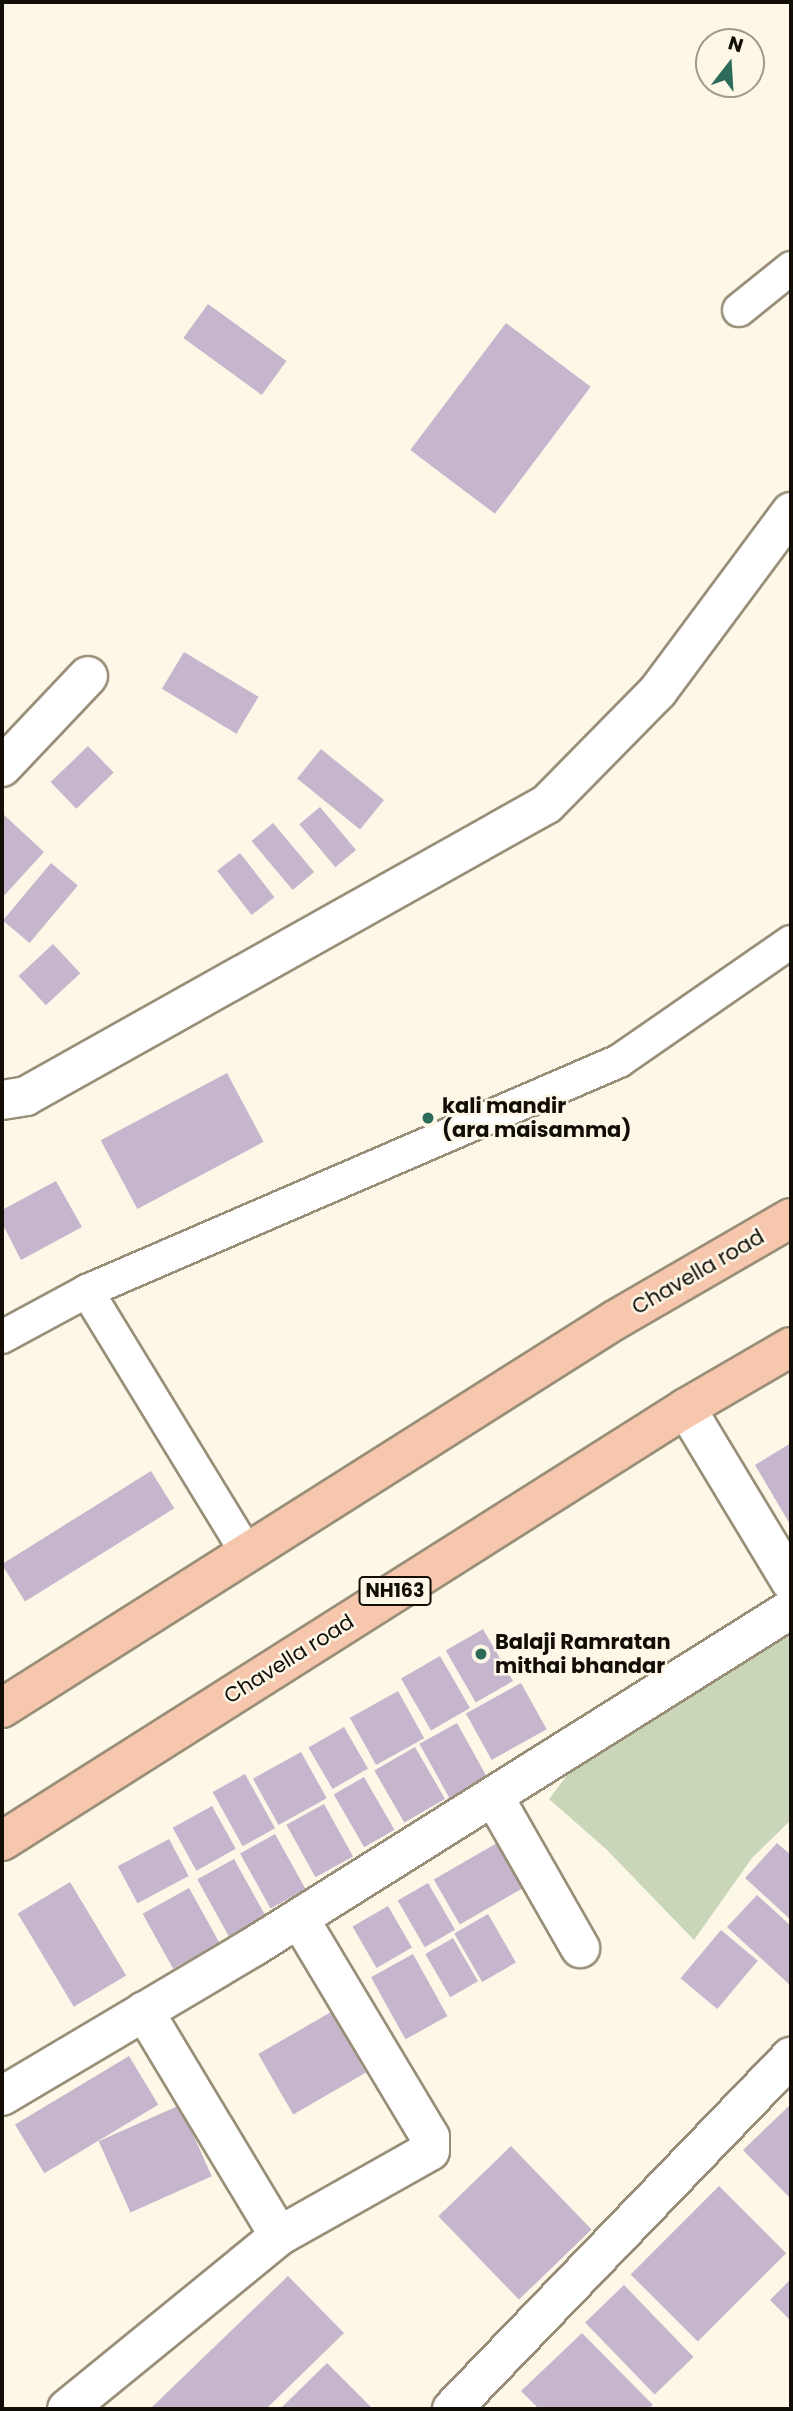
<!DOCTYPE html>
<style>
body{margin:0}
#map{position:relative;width:793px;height:2411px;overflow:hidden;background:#fdf7e8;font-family:Poppins,sans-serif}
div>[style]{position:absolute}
.green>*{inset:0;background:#c9d6b8}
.building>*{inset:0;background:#c5b6cd;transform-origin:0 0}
.roads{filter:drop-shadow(2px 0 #998f78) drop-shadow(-2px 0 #998f78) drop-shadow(0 2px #998f78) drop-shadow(0 -2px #998f78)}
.service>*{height:32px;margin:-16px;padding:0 16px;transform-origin:16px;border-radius:16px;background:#fff}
.minor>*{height:38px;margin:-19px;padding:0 19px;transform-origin:19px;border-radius:19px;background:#fff}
.trunk>*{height:38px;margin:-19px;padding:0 19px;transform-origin:19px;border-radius:19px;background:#f6c7ac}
.dots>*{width:19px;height:19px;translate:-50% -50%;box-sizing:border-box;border:4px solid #fdf7e8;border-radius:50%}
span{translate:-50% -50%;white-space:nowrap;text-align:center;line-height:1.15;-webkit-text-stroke:5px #fdf7e8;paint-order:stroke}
.shield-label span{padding:2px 5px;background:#fdf7e8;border:2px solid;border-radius:5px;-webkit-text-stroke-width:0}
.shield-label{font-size:19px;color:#120e06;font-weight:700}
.poi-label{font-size:21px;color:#120e06;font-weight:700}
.left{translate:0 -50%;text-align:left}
.street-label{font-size:21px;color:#120e06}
.frame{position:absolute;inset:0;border:4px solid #120e06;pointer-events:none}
.north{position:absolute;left:695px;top:28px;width:70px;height:70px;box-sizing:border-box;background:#fdf7e8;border:2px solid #9f9a8e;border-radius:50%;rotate:17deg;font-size:19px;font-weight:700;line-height:28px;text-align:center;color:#120e06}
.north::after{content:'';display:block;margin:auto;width:24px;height:32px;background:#2d6c5a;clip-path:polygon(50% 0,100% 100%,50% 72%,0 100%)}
</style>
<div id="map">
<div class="green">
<div style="clip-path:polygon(791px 1627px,791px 1820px,752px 1858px,694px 1940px,606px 1849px,549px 1799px,574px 1766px)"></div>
</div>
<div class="building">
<div style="left:208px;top:304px;width:97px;height:42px;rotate:36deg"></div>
<div style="left:506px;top:323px;width:106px;height:159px;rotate:37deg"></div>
<div style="left:184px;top:652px;width:87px;height:43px;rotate:31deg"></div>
<div style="left:88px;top:746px;width:37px;height:52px;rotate:46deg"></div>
<div style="left:321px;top:749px;width:81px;height:38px;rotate:39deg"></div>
<div style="left:320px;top:807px;width:56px;height:27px;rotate:50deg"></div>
<div style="clip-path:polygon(2px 813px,44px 852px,2px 898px)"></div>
<div style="left:273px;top:823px;width:64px;height:28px;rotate:50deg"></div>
<div style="left:240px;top:853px;width:56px;height:29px;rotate:52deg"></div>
<div style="left:51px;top:863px;width:35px;height:75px;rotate:40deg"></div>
<div style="left:53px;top:944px;width:40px;height:47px;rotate:47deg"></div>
<div style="left:227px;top:1073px;width:78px;height:143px;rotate:62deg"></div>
<div style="clip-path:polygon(56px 1181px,82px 1227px,21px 1260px,2px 1223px,2px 1210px)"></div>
<div style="clip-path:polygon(791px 1443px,791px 1526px,755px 1465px)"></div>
<div style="left:151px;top:1471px;width:44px;height:176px;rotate:58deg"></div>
<div style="left:483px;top:1629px;width:60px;height:43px;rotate:60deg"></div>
<div style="left:440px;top:1656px;width:60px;height:45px;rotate:60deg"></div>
<div style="left:521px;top:1683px;width:53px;height:63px;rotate:61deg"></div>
<div style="left:398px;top:1691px;width:54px;height:55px;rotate:61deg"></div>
<div style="left:457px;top:1723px;width:76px;height:43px;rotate:61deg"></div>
<div style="left:344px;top:1727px;width:48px;height:41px;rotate:60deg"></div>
<div style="left:415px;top:1747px;width:60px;height:47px;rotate:60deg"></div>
<div style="left:301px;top:1752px;width:53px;height:55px;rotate:61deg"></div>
<div style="left:245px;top:1774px;width:62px;height:37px;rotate:61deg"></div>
<div style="left:364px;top:1777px;width:61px;height:35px;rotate:60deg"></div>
<div style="left:324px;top:1804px;width:60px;height:43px;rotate:61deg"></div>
<div style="left:212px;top:1806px;width:49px;height:45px;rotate:61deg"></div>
<div style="left:275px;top:1834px;width:63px;height:40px;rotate:61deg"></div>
<div style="left:169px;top:1839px;width:42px;height:58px;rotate:62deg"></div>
<div style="left:497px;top:1843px;width:52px;height:73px;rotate:60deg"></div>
<div style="clip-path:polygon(777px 1843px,791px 1855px,791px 1920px,745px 1878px)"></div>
<div style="left:234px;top:1859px;width:65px;height:42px;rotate:61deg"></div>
<div style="left:70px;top:1882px;width:109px;height:61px;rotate:59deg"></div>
<div style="left:428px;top:1883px;width:54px;height:35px;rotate:60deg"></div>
<div style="left:189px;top:1888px;width:63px;height:53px;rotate:61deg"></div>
<div style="clip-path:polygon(757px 1895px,791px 1926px,791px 1986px,727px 1927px)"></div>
<div style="left:388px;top:1906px;width:48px;height:41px;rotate:60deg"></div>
<div style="left:488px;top:1914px;width:56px;height:39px;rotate:60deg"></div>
<div style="left:721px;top:1930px;width:48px;height:63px;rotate:40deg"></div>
<div style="left:453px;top:1938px;width:50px;height:32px;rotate:60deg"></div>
<div style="left:413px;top:1954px;width:71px;height:48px;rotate:61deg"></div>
<div style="left:331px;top:2012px;width:70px;height:84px;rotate:60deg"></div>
<div style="left:129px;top:2056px;width:57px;height:133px;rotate:59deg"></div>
<div style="clip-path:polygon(791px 2104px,791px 2199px,743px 2150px)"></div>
<div style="left:180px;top:2105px;width:78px;height:89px;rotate:66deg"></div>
<div style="left:511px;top:2146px;width:116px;height:101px;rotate:46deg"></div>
<div style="left:719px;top:2186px;width:95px;height:125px;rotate:45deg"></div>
<div style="clip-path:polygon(288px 2276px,344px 2333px,266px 2409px,150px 2409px)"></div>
<div style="clip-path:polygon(791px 2279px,791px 2321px,770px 2300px)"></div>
<div style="left:624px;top:2285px;width:100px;height:54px;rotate:46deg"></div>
<div style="clip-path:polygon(582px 2333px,653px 2405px,648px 2409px,539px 2409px,521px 2391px)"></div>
<div style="clip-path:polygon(327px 2363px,373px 2409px,280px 2409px)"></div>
</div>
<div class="roads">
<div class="service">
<div style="left:739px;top:310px;width:67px;rotate:-38.9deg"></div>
<div style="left:87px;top:1291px;width:580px;rotate:-23.38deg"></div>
<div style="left:619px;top:1061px;width:209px;rotate:-34.7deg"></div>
<div style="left:2px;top:1337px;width:97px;rotate:-28.4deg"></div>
<div style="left:87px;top:1291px;width:307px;rotate:58.6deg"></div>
</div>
<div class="minor">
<div style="left:2px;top:767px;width:125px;rotate:-46.6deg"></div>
<div style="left:2px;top:1100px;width:24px;rotate:-9deg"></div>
<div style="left:26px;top:1096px;width:597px;rotate:-29.27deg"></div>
<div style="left:547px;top:804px;width:158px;rotate:-45.5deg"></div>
<div style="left:658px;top:691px;width:223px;rotate:-53.4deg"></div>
<div style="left:686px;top:1408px;width:203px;rotate:58.9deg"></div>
<div style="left:494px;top:1797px;width:174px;rotate:60.3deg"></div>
<div style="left:144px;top:2011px;width:262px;rotate:59deg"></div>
<div style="left:2px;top:2096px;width:292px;rotate:-30.7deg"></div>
<div style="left:253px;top:1947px;width:635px;rotate:-32.14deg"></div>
<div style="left:67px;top:2409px;width:274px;rotate:-39.2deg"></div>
<div style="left:279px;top:2236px;width:173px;rotate:-29.4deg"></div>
<div style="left:430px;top:2151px;width:14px;rotate:-90deg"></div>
<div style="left:430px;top:2137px;width:255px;rotate:-120.9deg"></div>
<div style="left:452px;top:2409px;width:489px;rotate:-46.1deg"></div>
</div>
<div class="trunk">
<div style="left:2px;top:1708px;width:725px;rotate:-32.33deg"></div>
<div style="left:615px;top:1320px;width:203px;rotate:-30.1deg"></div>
<div style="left:2px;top:1841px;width:810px;rotate:-32.34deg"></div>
<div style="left:686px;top:1408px;width:121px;rotate:-30.2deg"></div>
</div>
</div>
<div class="dots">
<div style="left:428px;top:1118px;background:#2d6c5a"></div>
<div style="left:481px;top:1654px;background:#2d6c5a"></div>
</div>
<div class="shield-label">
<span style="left:395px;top:1591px">NH163</span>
</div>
<div class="poi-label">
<span class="left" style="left:442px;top:1118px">kali mandir<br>(ara maisamma)</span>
<span class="left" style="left:495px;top:1654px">Balaji Ramratan<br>mithai bhandar</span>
</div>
<div class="street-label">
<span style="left:698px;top:1272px;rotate:-30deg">Chavella road</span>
<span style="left:289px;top:1659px;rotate:-32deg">Chavella road</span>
</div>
<div class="frame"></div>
<div class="north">N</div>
</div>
